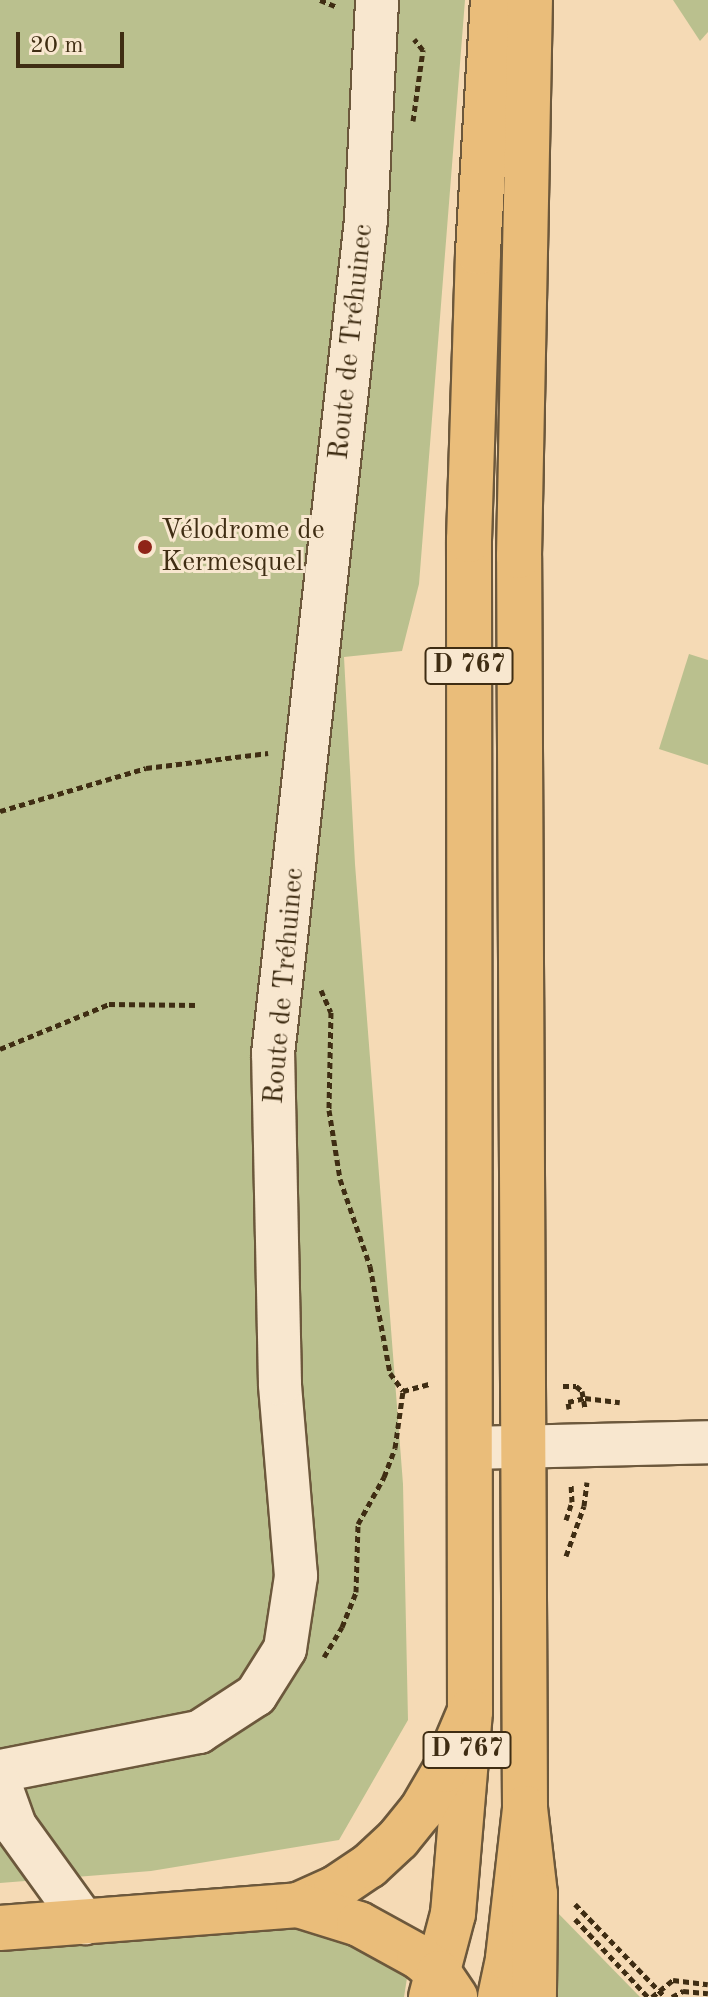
<!DOCTYPE html>
<meta charset="utf-8">
<style>
body{margin:0}
#map{position:relative;width:708px;height:1997px;overflow:hidden;background:#f5dab5;font-family:"Old Standard TT",serif}
div>[style]{position:absolute}
.green>*{inset:0;background:#bac08e}
.path>*{height:5px;margin-top:-2.5px;transform-origin:0;background:repeating-linear-gradient(90deg,#3f2d13 0 6px,transparent 0 10px)}
.roads{filter:drop-shadow(2px 0 #6c583c) drop-shadow(-2px 0 #6c583c) drop-shadow(0 2px #6c583c) drop-shadow(0 -2px #6c583c)}
.minor>*{height:42px;margin:-21px;padding:0 21px;transform-origin:21px;border-radius:21px;background:#f8e7cf}
.primary>*{height:44px;margin:-22px;padding:0 22px;transform-origin:22px;border-radius:22px;background:#eabd7a}
.trunk>*{height:44px;margin:-22px;padding:0 22px;transform-origin:22px;border-radius:22px;background:#eabd7a}
.dots>*{width:22px;height:22px;translate:-50% -50%;box-sizing:border-box;border:4px solid #f8e7cf;border-radius:50%}
span{translate:-50% -50%;white-space:nowrap;text-align:center;line-height:1.15;-webkit-text-stroke:6px #f8e7cf;paint-order:stroke}
.shield-label span{padding:2px 6px;background:#f8e7cf;border:2px solid;border-radius:6px;-webkit-text-stroke-width:0}
.shield-label{font-size:26px;color:#3f2d13;font-weight:700}
.street-label{font-size:28px;color:#3f2d13}
.poi-label{font-size:28px;color:#3f2d13}
.left{translate:0 -50%;text-align:left}
.scale{position:absolute;left:16px;top:32px;width:108px;height:36px;box-sizing:border-box;border:4px solid #3f2d13;border-top:0;padding-left:10px;font-size:24px;line-height:28px;white-space:nowrap;color:#3f2d13;-webkit-text-stroke:6px #f8e7cf;paint-order:stroke}
</style>
<div id="map">
<div class="green">
<div style="clip-path:polygon(0 0,465px 0,419px 584px,402px 651px,344px 657px,355px 864px,403px 1484px,408px 1720px,339px 1840px,151px 1871px,0 1883px)"></div>
<div style="clip-path:polygon(673px 0,708px 0,708px 32px,700px 41px)"></div>
<div style="clip-path:polygon(689px 654px,708px 660px,708px 765px,659px 749px)"></div>
<div style="clip-path:polygon(554px 1909px,640px 1997px,553px 1997px)"></div>
<div style="clip-path:polygon(290px 1926px,357px 1933px,392px 1953px,407px 1978px,404px 1997px,0 1997px,0 1942px)"></div>
</div>
<div class="path">
<div style="left:320px;top:0;width:18px;rotate:22deg"></div>
<div style="left:413px;top:121px;width:72px;rotate:-82deg"></div>
<div style="left:423px;top:50px;width:14px;rotate:-129deg"></div>
<div style="left:0;top:811px;width:152px;rotate:-16.4deg"></div>
<div style="left:146px;top:768px;width:123px;rotate:-7deg"></div>
<div style="left:321px;top:990px;width:24px;rotate:66deg"></div>
<div style="left:331px;top:1012px;width:98px;rotate:91.2deg"></div>
<div style="left:329px;top:1110px;width:70px;rotate:80.9deg"></div>
<div style="left:340px;top:1179px;width:92px;rotate:71deg"></div>
<div style="left:370px;top:1266px;width:109px;rotate:79.4deg"></div>
<div style="left:390px;top:1373px;width:22px;rotate:54deg"></div>
<div style="left:403px;top:1391px;width:28px;rotate:-15deg"></div>
<div style="left:0;top:1049px;width:118px;rotate:-22.4deg"></div>
<div style="left:109px;top:1004px;width:89px;rotate:0.6deg"></div>
<div style="left:563px;top:1386px;width:13px"></div>
<div style="left:576px;top:1386px;width:8px;rotate:40deg"></div>
<div style="left:582px;top:1391px;width:17px;rotate:80deg"></div>
<div style="left:569px;top:1409px;width:7px;rotate:-98deg"></div>
<div style="left:568px;top:1402px;width:17px;rotate:-13deg"></div>
<div style="left:585px;top:1398px;width:35px;rotate:7deg"></div>
<div style="left:566px;top:1520px;width:19px;rotate:-72deg"></div>
<div style="left:572px;top:1502px;width:19px;rotate:-93deg"></div>
<div style="left:566px;top:1556px;width:53px;rotate:-70.2deg"></div>
<div style="left:584px;top:1506px;width:24px;rotate:-83deg"></div>
<div style="left:324px;top:1657px;width:35px;rotate:-59deg"></div>
<div style="left:342px;top:1627px;width:38px;rotate:-68deg"></div>
<div style="left:356px;top:1592px;width:68px;rotate:-88.3deg"></div>
<div style="left:358px;top:1524px;width:54px;rotate:-61deg"></div>
<div style="left:384px;top:1477px;width:31px;rotate:-69deg"></div>
<div style="left:395px;top:1448px;width:58px;rotate:-82deg"></div>
<div style="left:575px;top:1904px;width:129px;rotate:45.9deg"></div>
<div style="left:575px;top:1919px;width:107px;rotate:46.9deg"></div>
<div style="left:652px;top:1997px;width:27px;rotate:-39deg"></div>
<div style="left:673px;top:1980px;width:35px;rotate:7deg"></div>
<div style="left:672px;top:1997px;width:13px;rotate:-29deg"></div>
<div style="left:683px;top:1991px;width:25px;rotate:5deg"></div>
</div>
<div class="roads">
<div class="minor">
<div style="left:470px;top:1448px;width:238px;rotate:-1.4deg"></div>
<div style="left:0;top:1771px;width:203px;rotate:-11.1deg"></div>
<div style="left:199px;top:1732px;width:68px;rotate:-33deg"></div>
<div style="left:256px;top:1695px;width:54px;rotate:-57.8deg"></div>
<div style="left:285px;top:1649px;width:74px;rotate:-81.4deg"></div>
<div style="left:296px;top:1576px;width:193px;rotate:-94.8deg"></div>
<div style="left:280px;top:1384px;width:330px;rotate:-91.2deg"></div>
<div style="left:273px;top:1054px;width:840px;rotate:-83.64deg"></div>
<div style="left:366px;top:219px;width:219px;rotate:-87.1deg"></div>
<div style="left:0;top:1784px;width:45px;rotate:70.3deg"></div>
<div style="left:15px;top:1826px;width:120px;rotate:54.2deg"></div>
</div>
<div class="primary">
<div style="left:431px;top:1997px;width:86px;rotate:-75.2deg"></div>
<div style="left:453px;top:1914px;width:204px;rotate:-85.2deg"></div>
<div style="left:470px;top:1711px;width:1171px;rotate:-90.05deg"></div>
<div style="left:469px;top:540px;width:288px;rotate:-88.2deg"></div>
<div style="left:478px;top:252px;width:252px;rotate:-86.6deg"></div>
<div style="left:500px;top:1997px;width:40px;rotate:-78deg"></div>
<div style="left:508px;top:1958px;width:151px;rotate:-83.5deg"></div>
<div style="left:525px;top:1808px;width:1252px;rotate:-90.27deg"></div>
<div style="left:519px;top:556px;width:556px;rotate:-88.87deg"></div>
</div>
<div class="trunk">
<div style="left:525px;top:1808px;width:87px;rotate:83.4deg"></div>
<div style="left:535px;top:1894px;width:103px;rotate:90.6deg"></div>
<div style="left:298px;top:1905px;width:42px;rotate:-24.1deg"></div>
<div style="left:336px;top:1888px;width:40px;rotate:-34deg"></div>
<div style="left:369px;top:1866px;width:40px;rotate:-43deg"></div>
<div style="left:398px;top:1839px;width:36px;rotate:-51deg"></div>
<div style="left:421px;top:1811px;width:48px;rotate:-59.7deg"></div>
<div style="left:445px;top:1770px;width:64px;rotate:-67deg"></div>
<div style="left:0;top:1928px;width:299px;rotate:-4.4deg"></div>
<div style="left:298px;top:1905px;width:64px;rotate:17.3deg"></div>
<div style="left:359px;top:1924px;width:68px;rotate:28.8deg"></div>
<div style="left:419px;top:1957px;width:26px;rotate:39deg"></div>
<div style="left:439px;top:1973px;width:29px;rotate:56deg"></div>
</div>
</div>
<div class="dots">
<div style="left:145px;top:547px;background:#8f2418"></div>
</div>
<div class="shield-label">
<span style="left:469px;top:666px">D 767</span>
<span style="left:467px;top:1750px">D 767</span>
</div>
<div class="street-label">
<span style="left:352px;top:342px;rotate:-84deg">Route de Tréhuinec</span>
<span style="left:285px;top:986px;rotate:-85deg">Route de Tréhuinec</span>
</div>
<div class="poi-label">
<span class="left" style="left:161px;top:547px">Vélodrome de<br>Kermesquel</span>
</div>
<div class="scale">20 m</div>
</div>
